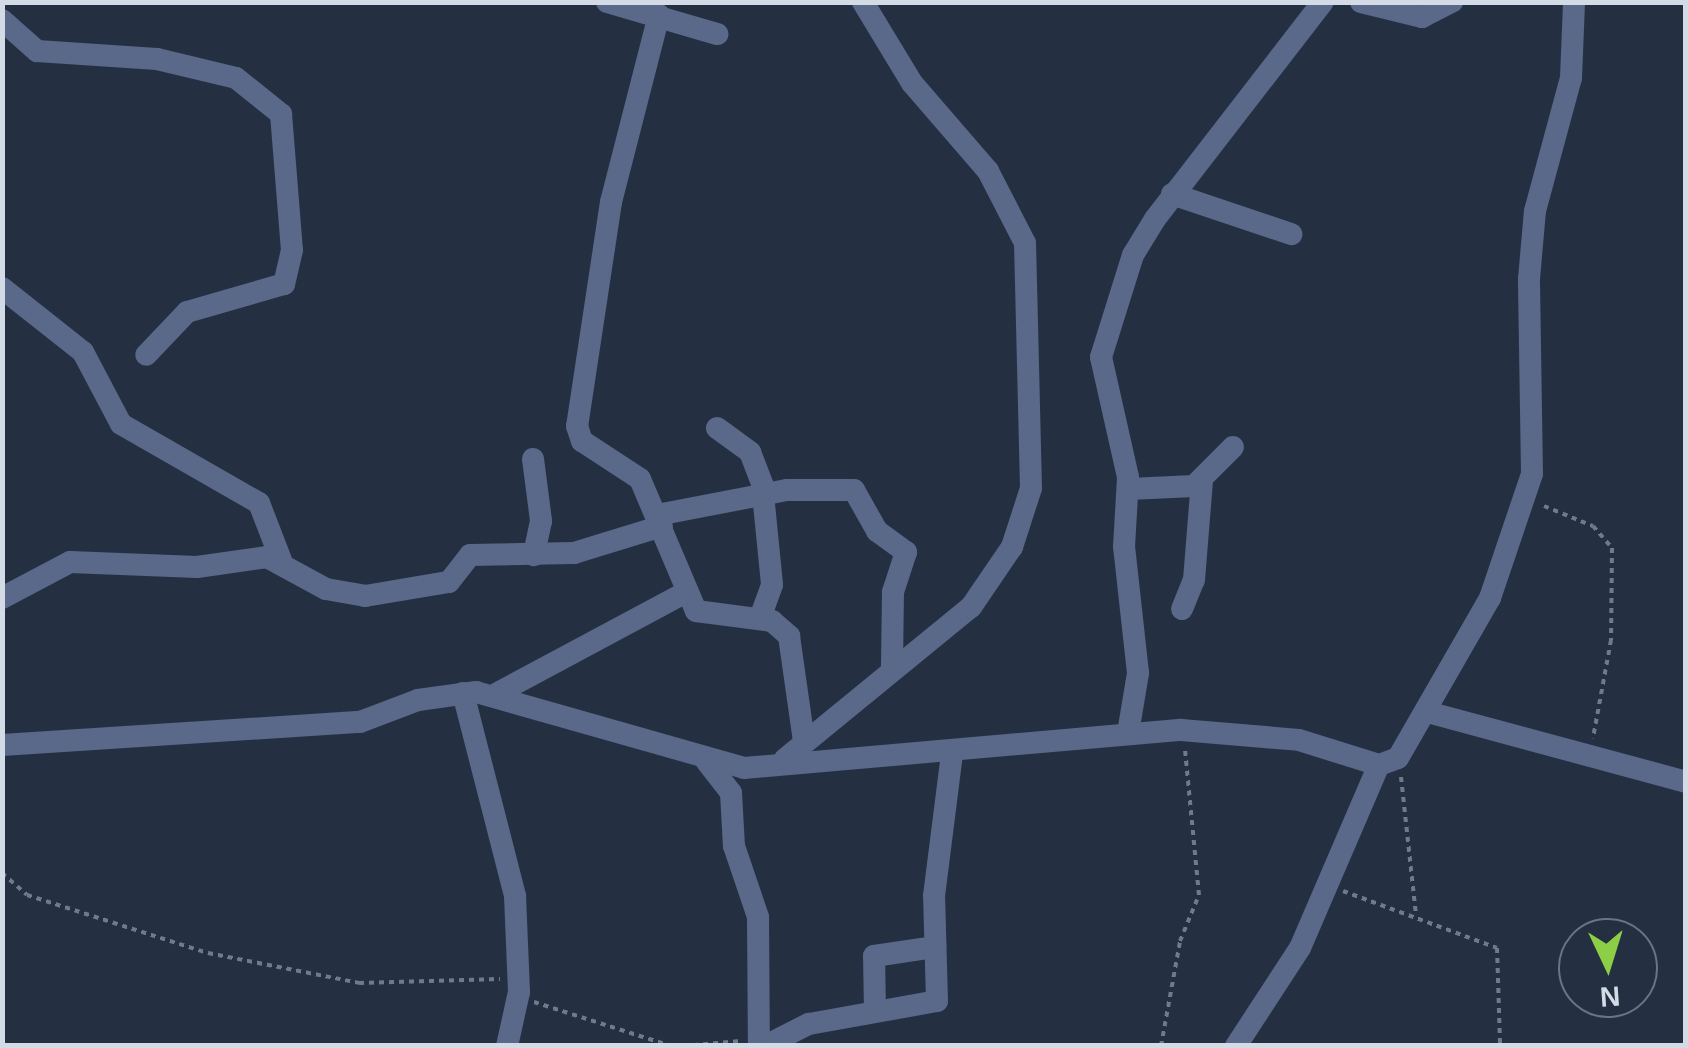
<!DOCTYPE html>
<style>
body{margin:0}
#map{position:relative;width:1688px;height:1048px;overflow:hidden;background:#243042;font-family:Helvetica,sans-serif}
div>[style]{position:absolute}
.path>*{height:4px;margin-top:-2px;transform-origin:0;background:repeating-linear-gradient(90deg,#707a8a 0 5px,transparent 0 10px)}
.minor>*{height:22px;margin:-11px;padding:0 11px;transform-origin:11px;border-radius:11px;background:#5a6889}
span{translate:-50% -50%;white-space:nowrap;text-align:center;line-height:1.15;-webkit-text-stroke:8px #243042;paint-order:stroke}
.frame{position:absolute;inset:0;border:5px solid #d3dbe7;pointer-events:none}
.north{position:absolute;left:1558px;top:918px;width:100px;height:100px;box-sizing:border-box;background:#243042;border:2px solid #6a7484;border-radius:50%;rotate:176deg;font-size:28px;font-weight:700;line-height:40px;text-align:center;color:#d3dbe7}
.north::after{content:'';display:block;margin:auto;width:35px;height:45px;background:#8cce45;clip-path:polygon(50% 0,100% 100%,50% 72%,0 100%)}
</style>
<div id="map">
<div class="path">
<div style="left:1544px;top:506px;width:53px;rotate:22.2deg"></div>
<div style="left:1593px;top:526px;width:29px;rotate:49deg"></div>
<div style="left:1612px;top:548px;width:92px;rotate:90.6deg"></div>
<div style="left:1611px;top:640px;width:100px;rotate:100.4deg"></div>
<div style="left:1401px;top:777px;width:138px;rotate:83.8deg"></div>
<div style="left:2px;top:873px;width:33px;rotate:41deg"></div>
<div style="left:27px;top:895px;width:190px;rotate:17.8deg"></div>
<div style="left:208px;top:953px;width:154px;rotate:11.2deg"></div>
<div style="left:359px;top:983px;width:141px;rotate:-1.6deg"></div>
<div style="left:1343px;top:891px;width:164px;rotate:20.3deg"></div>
<div style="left:1497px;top:948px;width:98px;rotate:88.2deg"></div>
<div style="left:534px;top:1002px;width:144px;rotate:17.8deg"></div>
<div style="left:683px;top:1046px;width:58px;rotate:-4.9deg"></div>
<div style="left:1161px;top:1046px;width:107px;rotate:-79.7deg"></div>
<div style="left:1180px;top:941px;width:50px;rotate:-67.6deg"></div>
<div style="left:1199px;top:895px;width:146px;rotate:-95.5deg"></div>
</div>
<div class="minor">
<div style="left:607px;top:2px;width:115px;rotate:16.2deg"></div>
<div style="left:1361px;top:2px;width:63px;rotate:13.8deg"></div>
<div style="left:1422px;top:17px;width:34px;rotate:-27deg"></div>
<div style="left:659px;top:15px;width:193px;rotate:104.4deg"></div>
<div style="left:611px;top:202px;width:227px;rotate:98.6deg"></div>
<div style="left:577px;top:426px;width:16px;rotate:72deg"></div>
<div style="left:582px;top:441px;width:69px;rotate:33.2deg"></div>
<div style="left:640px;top:479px;width:143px;rotate:67deg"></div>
<div style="left:696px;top:611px;width:77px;rotate:7.5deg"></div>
<div style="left:772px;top:621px;width:23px;rotate:41deg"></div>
<div style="left:789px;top:636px;width:107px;rotate:81.9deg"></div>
<div style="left:2px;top:20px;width:47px;rotate:41.5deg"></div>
<div style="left:37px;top:51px;width:120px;rotate:3.8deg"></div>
<div style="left:157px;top:59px;width:81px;rotate:13.5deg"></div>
<div style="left:236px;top:78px;width:58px;rotate:38.7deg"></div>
<div style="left:281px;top:114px;width:136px;rotate:85.4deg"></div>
<div style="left:292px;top:250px;width:35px;rotate:103deg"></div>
<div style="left:284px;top:284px;width:101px;rotate:163.9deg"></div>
<div style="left:187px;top:312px;width:59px;rotate:133.6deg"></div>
<div style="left:1172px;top:194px;width:126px;rotate:18.6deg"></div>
<div style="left:2px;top:288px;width:103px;rotate:38.3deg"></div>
<div style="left:83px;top:352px;width:81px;rotate:62.2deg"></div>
<div style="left:121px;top:424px;width:159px;rotate:29.8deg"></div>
<div style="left:259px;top:503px;width:61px;rotate:68.9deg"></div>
<div style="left:717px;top:428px;width:41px;rotate:36deg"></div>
<div style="left:750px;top:452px;width:34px;rotate:69deg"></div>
<div style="left:762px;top:484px;width:101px;rotate:84.3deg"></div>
<div style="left:772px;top:585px;width:35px;rotate:110deg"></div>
<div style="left:533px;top:459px;width:63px;rotate:82.6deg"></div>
<div style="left:541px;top:521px;width:35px;rotate:102deg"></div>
<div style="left:1129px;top:489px;width:65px;rotate:-2.6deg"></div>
<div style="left:1194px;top:486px;width:55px;rotate:-45deg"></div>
<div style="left:657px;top:515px;width:132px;rotate:-10.9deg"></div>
<div style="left:787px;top:490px;width:67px"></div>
<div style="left:854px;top:490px;width:47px;rotate:60.7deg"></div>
<div style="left:877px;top:531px;width:36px;rotate:36deg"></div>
<div style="left:906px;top:552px;width:42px;rotate:108deg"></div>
<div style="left:893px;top:592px;width:76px;rotate:90.8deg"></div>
<div style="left:2px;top:598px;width:77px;rotate:-27.9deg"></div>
<div style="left:70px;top:562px;width:127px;rotate:2.3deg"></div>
<div style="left:197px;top:567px;width:71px;rotate:-8.1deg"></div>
<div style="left:267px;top:557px;width:67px;rotate:28.5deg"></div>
<div style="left:326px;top:589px;width:40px;rotate:10deg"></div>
<div style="left:365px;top:596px;width:85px;rotate:-9.5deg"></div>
<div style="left:449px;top:582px;width:34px;rotate:-52deg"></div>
<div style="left:470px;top:555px;width:104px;rotate:-1.1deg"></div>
<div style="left:574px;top:553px;width:92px;rotate:-17.1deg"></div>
<div style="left:1182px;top:609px;width:31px;rotate:-68deg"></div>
<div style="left:1194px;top:580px;width:99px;rotate:-85.4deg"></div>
<div style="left:463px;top:693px;width:210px;rotate:75.6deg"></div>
<div style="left:515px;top:896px;width:96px;rotate:87.6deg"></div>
<div style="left:519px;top:992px;width:55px;rotate:102.5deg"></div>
<div style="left:496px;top:694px;width:213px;rotate:-28.2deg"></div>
<div style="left:1431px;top:713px;width:264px;rotate:15.1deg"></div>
<div style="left:1128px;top:733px;width:61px;rotate:-80.5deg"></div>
<div style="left:1138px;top:673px;width:127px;rotate:-96.3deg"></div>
<div style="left:1124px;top:547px;width:70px;rotate:-86.7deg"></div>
<div style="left:1128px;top:477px;width:123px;rotate:-102.7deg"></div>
<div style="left:1101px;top:357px;width:107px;rotate:-72.6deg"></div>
<div style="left:1133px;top:255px;width:42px;rotate:-58.6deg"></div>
<div style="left:1155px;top:219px;width:274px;rotate:-52.3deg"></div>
<div style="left:2px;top:745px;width:359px;rotate:-3.7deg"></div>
<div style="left:360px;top:722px;width:62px;rotate:-20.8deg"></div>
<div style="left:418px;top:700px;width:59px;rotate:-7.9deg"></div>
<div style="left:476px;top:692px;width:279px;rotate:15.8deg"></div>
<div style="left:744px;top:768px;width:439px;rotate:-5deg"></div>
<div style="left:1181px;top:730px;width:118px;rotate:4.8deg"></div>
<div style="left:1299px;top:740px;width:84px;rotate:17.4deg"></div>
<div style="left:1379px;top:765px;width:20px;rotate:-20deg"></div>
<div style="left:1398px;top:758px;width:185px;rotate:-60.1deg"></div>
<div style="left:1490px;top:598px;width:131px;rotate:-71.3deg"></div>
<div style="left:1532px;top:474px;width:195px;rotate:-90.9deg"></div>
<div style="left:1529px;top:279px;width:68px;rotate:-85deg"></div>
<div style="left:1535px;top:211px;width:138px;rotate:-74.9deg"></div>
<div style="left:1571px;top:78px;width:76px;rotate:-87.7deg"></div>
<div style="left:785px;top:759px;width:240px;rotate:-39.3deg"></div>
<div style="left:971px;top:607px;width:73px;rotate:-55.7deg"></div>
<div style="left:1012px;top:547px;width:62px;rotate:-72.1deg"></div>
<div style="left:1031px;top:488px;width:245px;rotate:-91.4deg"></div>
<div style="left:1025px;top:243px;width:81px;rotate:-117.2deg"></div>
<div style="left:988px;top:171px;width:116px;rotate:-130.8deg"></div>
<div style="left:912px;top:83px;width:95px;rotate:-121.2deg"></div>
<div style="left:707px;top:762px;width:39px;rotate:52deg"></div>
<div style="left:731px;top:793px;width:53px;rotate:86.8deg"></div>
<div style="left:734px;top:846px;width:75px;rotate:71.3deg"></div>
<div style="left:758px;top:917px;width:129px;rotate:89.6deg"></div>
<div style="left:875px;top:1011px;width:55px;rotate:-91deg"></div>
<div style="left:874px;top:956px;width:62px;rotate:-8.4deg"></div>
<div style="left:775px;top:1041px;width:38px;rotate:-27deg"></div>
<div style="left:809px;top:1024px;width:130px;rotate:-10.2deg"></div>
<div style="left:937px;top:1001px;width:105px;rotate:-91.6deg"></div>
<div style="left:934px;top:896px;width:144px;rotate:-82.8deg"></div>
<div style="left:1236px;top:1046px;width:117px;rotate:-56.9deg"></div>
<div style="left:1300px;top:948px;width:199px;rotate:-66.7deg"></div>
</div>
<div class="frame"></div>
<div class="north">N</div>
</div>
